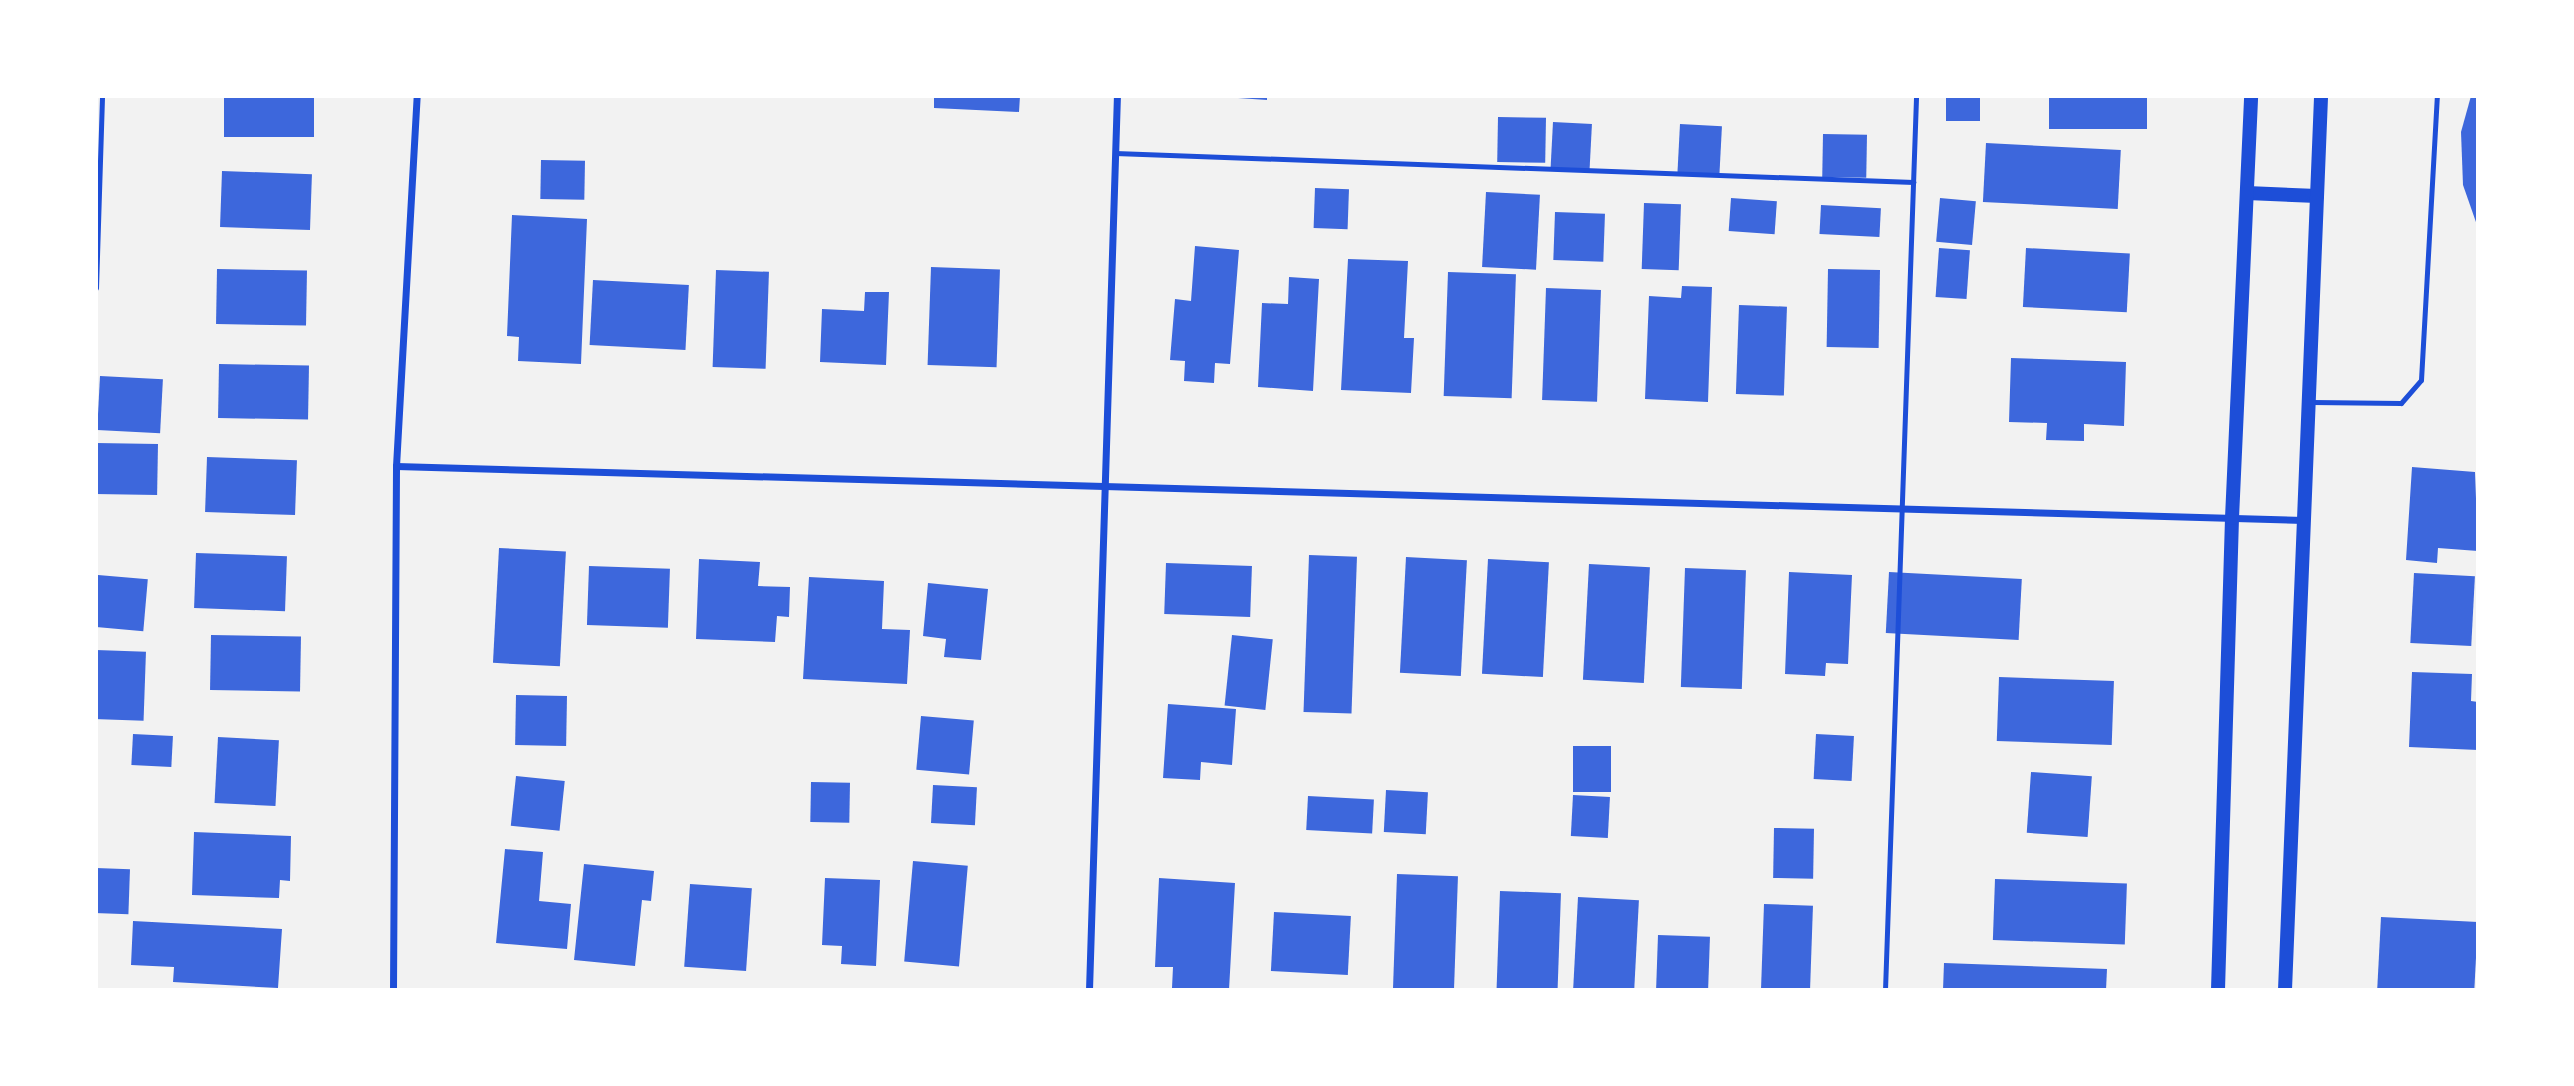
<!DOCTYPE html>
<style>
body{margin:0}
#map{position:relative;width:2574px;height:1086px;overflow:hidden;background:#f2f2f2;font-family:Spectral,serif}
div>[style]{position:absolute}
.building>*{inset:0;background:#3d67dc;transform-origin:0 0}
.service>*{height:5px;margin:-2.5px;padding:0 2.5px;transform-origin:2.5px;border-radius:2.5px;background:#1d4ed8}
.minor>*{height:7px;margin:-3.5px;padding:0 3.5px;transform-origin:3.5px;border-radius:3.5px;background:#1d4ed8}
.secondary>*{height:14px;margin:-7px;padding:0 7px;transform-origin:7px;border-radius:7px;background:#1d4ed8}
span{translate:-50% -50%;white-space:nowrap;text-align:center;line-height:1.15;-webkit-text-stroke:6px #fff;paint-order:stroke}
.frame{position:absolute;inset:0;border:98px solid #fff;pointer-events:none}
</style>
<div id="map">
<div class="building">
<div style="left:224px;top:96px;width:90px;height:41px"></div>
<div style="clip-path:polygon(934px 96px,1020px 96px,1019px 112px,934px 108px)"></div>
<div style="clip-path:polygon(1238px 96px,1267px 96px,1267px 100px,1238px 98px)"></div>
<div style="left:1946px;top:96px;width:34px;height:25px"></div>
<div style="left:2049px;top:96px;width:98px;height:33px"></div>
<div style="clip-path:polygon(2471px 96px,2478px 96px,2477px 225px,2463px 185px,2461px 132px)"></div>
<div style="left:1498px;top:117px;width:48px;height:45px;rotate:1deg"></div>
<div style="left:1553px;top:122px;width:39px;height:46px;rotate:3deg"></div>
<div style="left:1680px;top:124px;width:42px;height:48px;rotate:3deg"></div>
<div style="left:1823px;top:134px;width:44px;height:43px;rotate:1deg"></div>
<div style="left:1986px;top:143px;width:135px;height:59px;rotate:3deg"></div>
<div style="left:541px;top:160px;width:44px;height:39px;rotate:1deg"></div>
<div style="left:222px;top:171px;width:90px;height:56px;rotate:2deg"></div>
<div style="left:1315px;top:188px;width:34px;height:40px;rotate:2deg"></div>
<div style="left:1486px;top:192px;width:54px;height:75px;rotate:3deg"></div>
<div style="left:1731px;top:198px;width:46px;height:33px;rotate:4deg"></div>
<div style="left:1940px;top:198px;width:36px;height:44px;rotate:5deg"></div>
<div style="left:1644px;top:203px;width:37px;height:66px;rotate:2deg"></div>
<div style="left:1821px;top:205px;width:60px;height:29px;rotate:3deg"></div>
<div style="left:1555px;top:212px;width:50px;height:48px;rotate:2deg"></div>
<div style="clip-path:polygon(512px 215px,587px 219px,581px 364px,518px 361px,519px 337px,507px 336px)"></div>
<div style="clip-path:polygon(1195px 246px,1239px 250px,1230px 364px,1215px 363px,1214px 383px,1184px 381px,1185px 361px,1170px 360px,1175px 299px,1191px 301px)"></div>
<div style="left:1939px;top:248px;width:31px;height:49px;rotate:4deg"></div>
<div style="left:2026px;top:248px;width:104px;height:59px;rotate:3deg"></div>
<div style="clip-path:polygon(1348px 259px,1408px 261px,1404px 338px,1414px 338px,1411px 393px,1341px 390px)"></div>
<div style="left:931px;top:267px;width:69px;height:98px;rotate:2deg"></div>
<div style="left:217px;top:269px;width:90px;height:55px;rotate:1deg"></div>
<div style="left:1828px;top:269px;width:52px;height:78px;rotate:1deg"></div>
<div style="left:716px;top:270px;width:53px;height:97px;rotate:2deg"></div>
<div style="left:1448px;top:272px;width:68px;height:124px;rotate:2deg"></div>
<div style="clip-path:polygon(1289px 277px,1319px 279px,1313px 391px,1258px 387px,1262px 303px,1288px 304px)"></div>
<div style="left:593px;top:280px;width:96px;height:65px;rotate:3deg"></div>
<div style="clip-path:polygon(1682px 286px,1712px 287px,1708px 402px,1645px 399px,1649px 296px,1681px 298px)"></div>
<div style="left:1546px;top:288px;width:55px;height:112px;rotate:2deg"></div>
<div style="clip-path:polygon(865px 292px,889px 292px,886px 365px,820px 362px,822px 309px,864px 311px)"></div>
<div style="left:1739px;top:305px;width:48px;height:89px;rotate:2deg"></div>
<div style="clip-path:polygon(2011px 358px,2126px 362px,2124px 426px,2084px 424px,2084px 441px,2046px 440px,2047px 423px,2009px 422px)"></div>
<div style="left:219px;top:364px;width:90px;height:54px;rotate:1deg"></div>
<div style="left:100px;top:376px;width:63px;height:54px;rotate:3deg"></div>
<div style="left:96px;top:443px;width:62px;height:51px;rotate:1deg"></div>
<div style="left:207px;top:457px;width:90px;height:55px;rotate:2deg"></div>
<div style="clip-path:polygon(2412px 467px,2475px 472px,2478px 551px,2438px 548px,2437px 563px,2406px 560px)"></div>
<div style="left:499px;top:548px;width:67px;height:115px;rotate:3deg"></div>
<div style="left:196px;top:553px;width:91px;height:55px;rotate:2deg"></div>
<div style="left:1309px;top:555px;width:48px;height:157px;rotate:2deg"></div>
<div style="left:1406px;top:557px;width:61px;height:116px;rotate:3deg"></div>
<div style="clip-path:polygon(699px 559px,760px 562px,758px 586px,790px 587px,789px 617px,777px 616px,775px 642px,696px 639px)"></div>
<div style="left:1488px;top:559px;width:61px;height:115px;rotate:3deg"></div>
<div style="left:1166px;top:563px;width:86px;height:51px;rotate:2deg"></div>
<div style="left:1589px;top:564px;width:61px;height:116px;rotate:3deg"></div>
<div style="left:589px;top:566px;width:81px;height:59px;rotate:2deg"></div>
<div style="left:1685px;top:568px;width:61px;height:119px;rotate:2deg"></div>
<div style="clip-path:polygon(1789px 572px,1852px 575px,1848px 664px,1826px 663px,1825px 676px,1785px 674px)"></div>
<div style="left:1889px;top:572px;width:133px;height:61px;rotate:3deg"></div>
<div style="left:2414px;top:573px;width:61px;height:70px;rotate:3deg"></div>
<div style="left:98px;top:575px;width:50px;height:52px;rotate:5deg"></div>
<div style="clip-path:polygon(809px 577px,884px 581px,882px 629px,910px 630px,907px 684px,803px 679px)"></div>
<div style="clip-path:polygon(928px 583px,988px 589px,981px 660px,944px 657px,946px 639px,923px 636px)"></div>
<div style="left:211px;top:635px;width:90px;height:55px;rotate:1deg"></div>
<div style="left:1232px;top:635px;width:41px;height:71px;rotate:6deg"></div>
<div style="left:96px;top:650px;width:50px;height:69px;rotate:2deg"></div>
<div style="clip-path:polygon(2412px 672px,2472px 674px,2471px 701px,2478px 702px,2478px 750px,2409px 747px)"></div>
<div style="left:1999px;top:677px;width:115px;height:64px;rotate:2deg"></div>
<div style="left:516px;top:695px;width:51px;height:50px;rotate:1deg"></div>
<div style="clip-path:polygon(1168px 704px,1236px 709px,1232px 765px,1201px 762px,1200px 780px,1163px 778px)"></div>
<div style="left:921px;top:716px;width:53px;height:54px;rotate:5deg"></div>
<div style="left:133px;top:734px;width:40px;height:31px;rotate:3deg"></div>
<div style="left:1816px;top:734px;width:38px;height:45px;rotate:3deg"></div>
<div style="left:218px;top:737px;width:61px;height:66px;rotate:3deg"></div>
<div style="left:1573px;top:746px;width:38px;height:46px"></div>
<div style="left:2031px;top:772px;width:61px;height:61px;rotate:4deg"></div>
<div style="left:516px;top:776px;width:49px;height:50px;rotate:6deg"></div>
<div style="left:811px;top:782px;width:39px;height:40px;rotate:1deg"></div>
<div style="left:933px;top:785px;width:44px;height:38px;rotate:3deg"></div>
<div style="left:1386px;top:790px;width:42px;height:42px;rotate:3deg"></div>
<div style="left:1573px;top:795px;width:37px;height:41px;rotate:3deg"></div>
<div style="left:1308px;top:796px;width:66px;height:34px;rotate:3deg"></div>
<div style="left:1774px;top:828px;width:40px;height:50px;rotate:1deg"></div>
<div style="clip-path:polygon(194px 832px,291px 836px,290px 881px,280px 880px,279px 898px,192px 895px)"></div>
<div style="clip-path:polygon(505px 849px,543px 852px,539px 901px,571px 904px,567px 949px,496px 943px)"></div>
<div style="left:913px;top:861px;width:55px;height:101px;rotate:5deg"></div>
<div style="clip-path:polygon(584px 864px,654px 871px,651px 901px,642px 900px,635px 966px,574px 960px)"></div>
<div style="left:96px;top:868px;width:34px;height:45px;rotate:2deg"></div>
<div style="left:1397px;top:874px;width:61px;height:115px;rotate:2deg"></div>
<div style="clip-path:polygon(825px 878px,880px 880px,876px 966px,841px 964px,842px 946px,822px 945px)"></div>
<div style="clip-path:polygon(1159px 878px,1235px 883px,1229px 990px,1172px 988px,1173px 967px,1155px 967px)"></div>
<div style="left:1995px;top:879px;width:132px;height:61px;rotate:2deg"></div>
<div style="left:690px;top:884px;width:62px;height:83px;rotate:4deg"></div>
<div style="left:1500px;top:891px;width:61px;height:99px;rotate:2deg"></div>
<div style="left:1578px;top:897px;width:61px;height:93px;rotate:3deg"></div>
<div style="left:1764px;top:904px;width:49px;height:86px;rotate:2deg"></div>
<div style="left:1274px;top:912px;width:77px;height:59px;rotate:3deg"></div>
<div style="left:2381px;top:917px;width:97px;height:72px;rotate:3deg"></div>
<div style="clip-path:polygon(133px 921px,282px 929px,278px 988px,173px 982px,174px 967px,131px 965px)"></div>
<div style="left:1658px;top:935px;width:52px;height:55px;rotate:2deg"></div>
<div style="clip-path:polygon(1944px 963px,2107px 969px,2106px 990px,1943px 990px)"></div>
</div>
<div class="service">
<div style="left:1115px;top:153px;width:799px;rotate:2.08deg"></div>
<div style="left:96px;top:288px;width:192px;rotate:-88.2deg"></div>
<div style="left:2312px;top:402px;width:89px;rotate:0.6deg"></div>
<div style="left:2401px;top:403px;width:30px;rotate:-49deg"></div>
<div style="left:2421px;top:380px;width:284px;rotate:-86.8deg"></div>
<div style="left:1885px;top:990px;width:895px;rotate:-88.01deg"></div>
</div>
<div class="minor">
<div style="left:396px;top:466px;width:1908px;rotate:1.62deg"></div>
<div style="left:393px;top:990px;width:524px;rotate:-89.67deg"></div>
<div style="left:396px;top:466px;width:371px;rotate:-86.8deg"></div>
<div style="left:1089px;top:990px;width:894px;rotate:-88.21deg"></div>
</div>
<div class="secondary">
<div style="left:2247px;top:193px;width:70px;rotate:2.5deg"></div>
<div style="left:2218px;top:990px;width:472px;rotate:-88.3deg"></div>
<div style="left:2232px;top:518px;width:422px;rotate:-87.4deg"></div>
<div style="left:2285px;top:990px;width:895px;rotate:-87.69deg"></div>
</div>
<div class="frame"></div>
</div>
